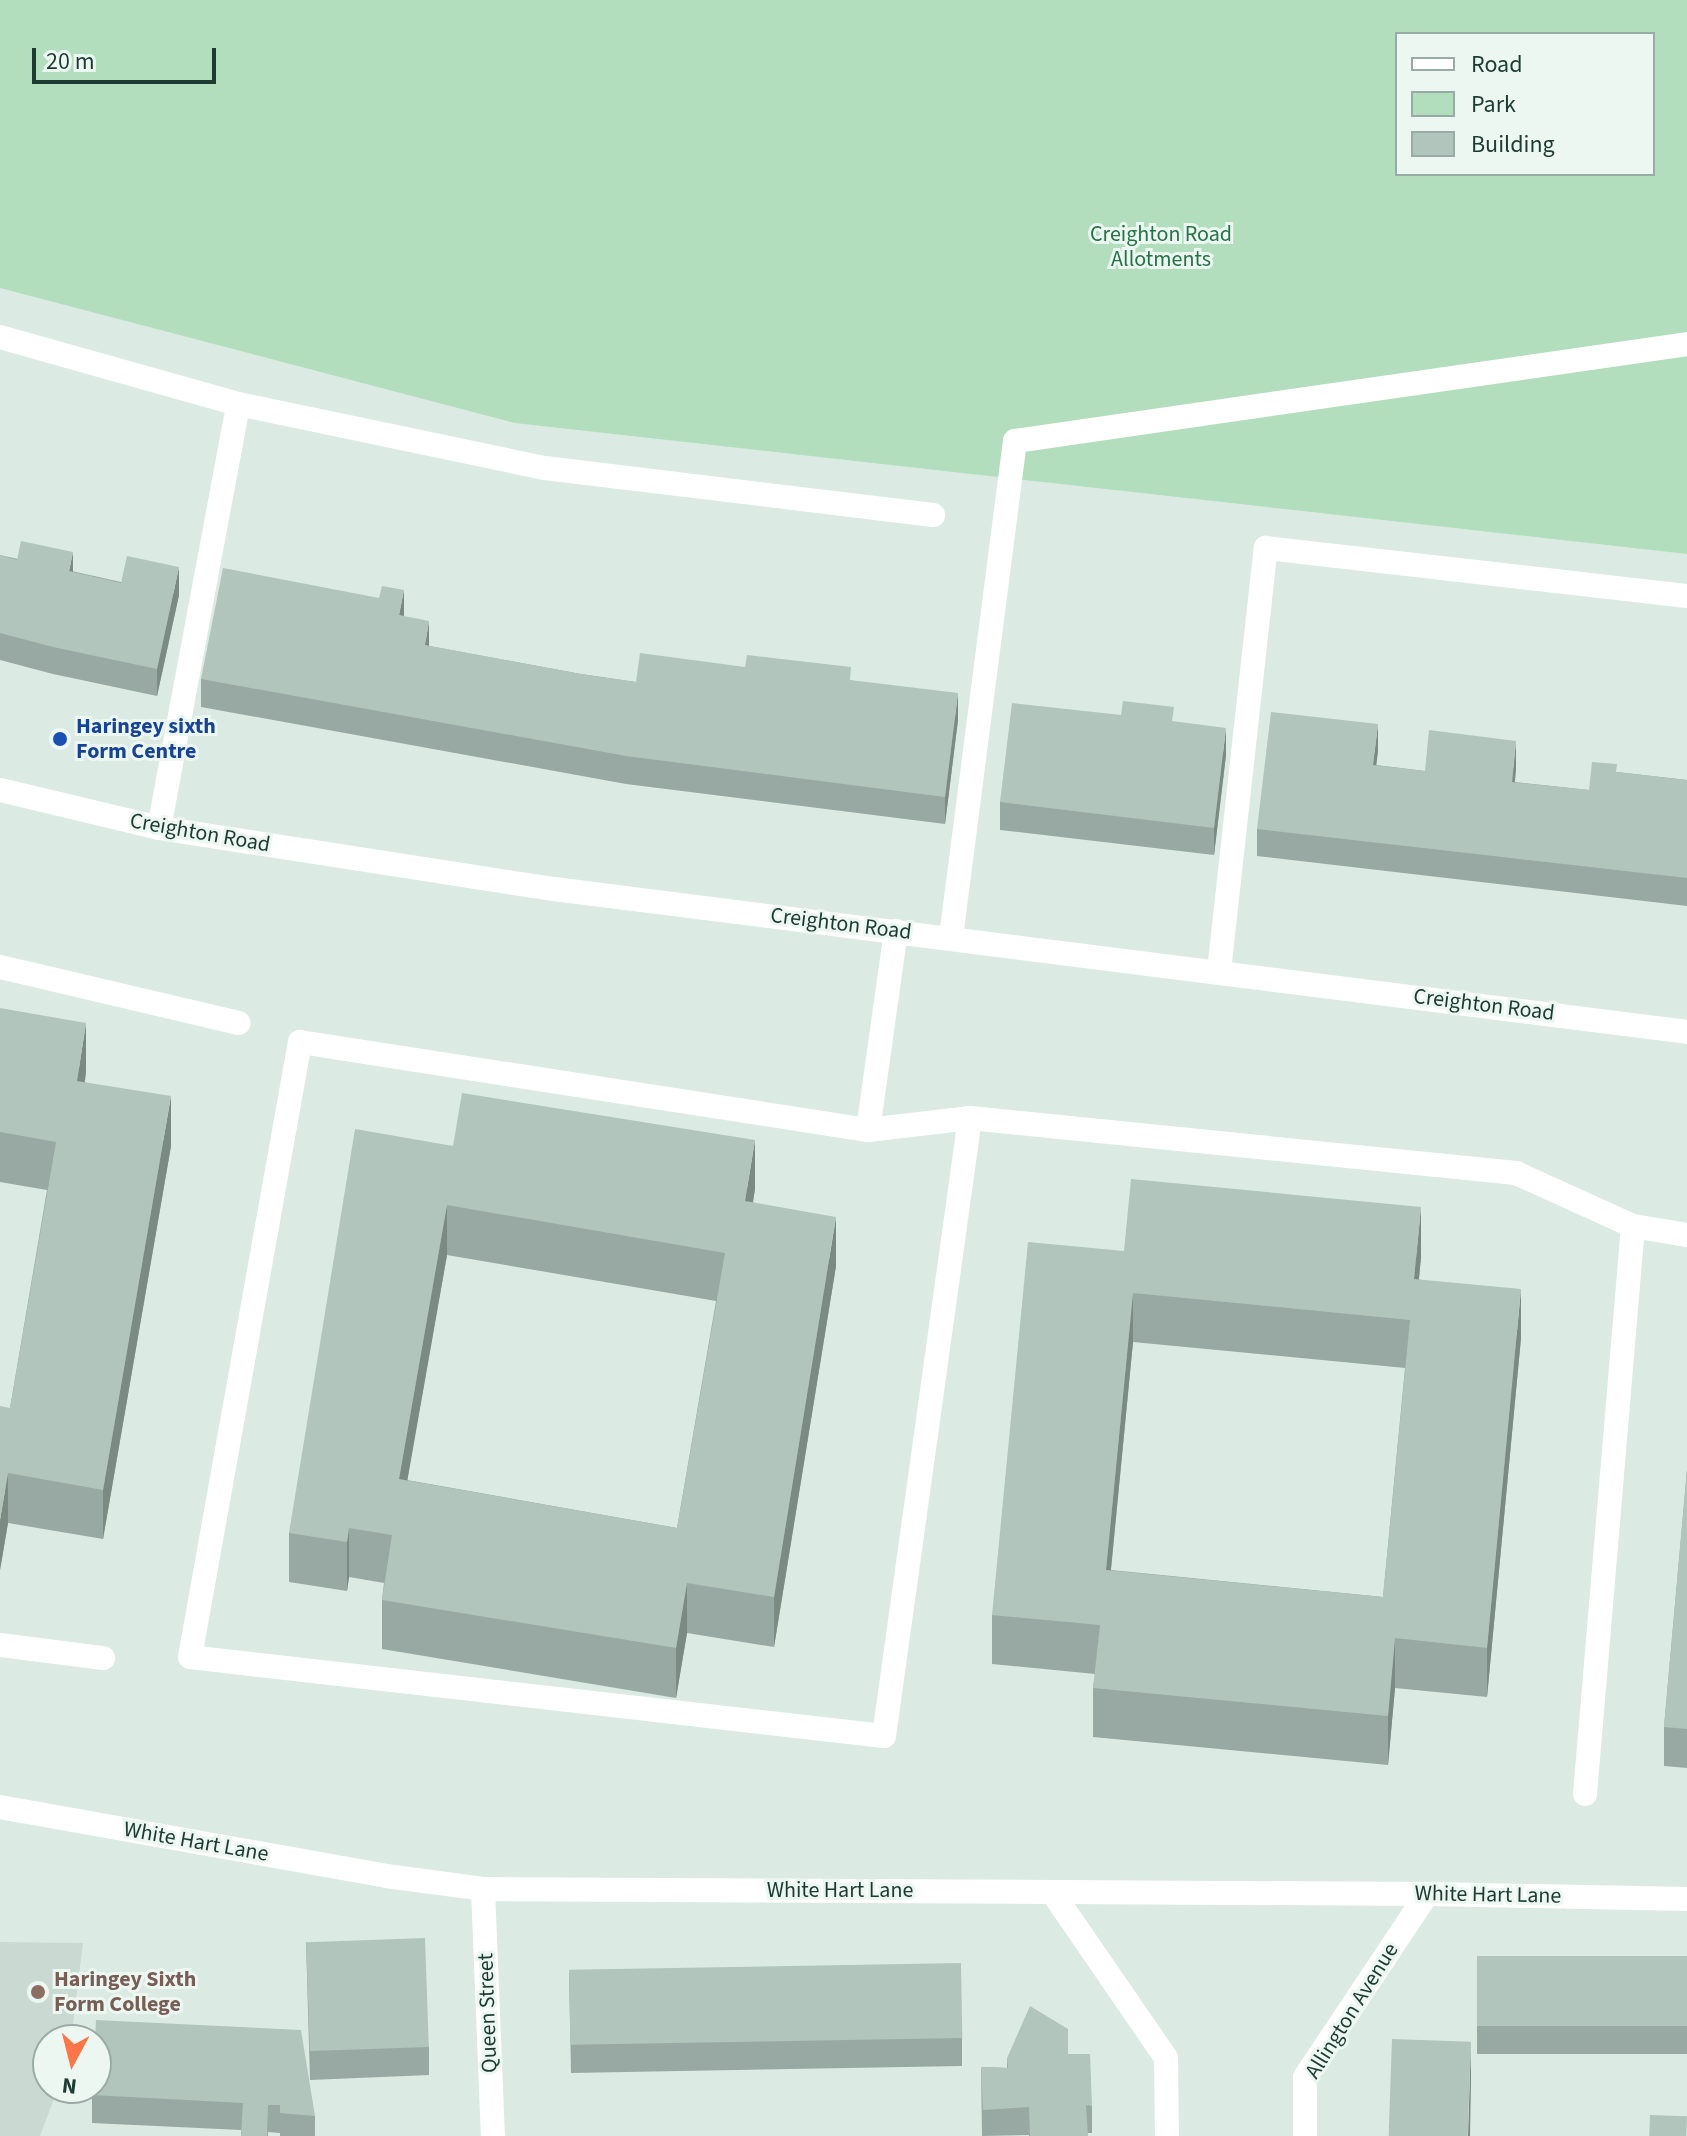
<!DOCTYPE html>
<style>
body{margin:0}
#map{position:relative;width:1687px;height:2136px;overflow:hidden;background:#dceae4;font-family:"Source Sans 3",sans-serif}
div>[style]{position:absolute}
.built>*{inset:0;background:#cadad3}
.green>*{inset:0;background:#b2debe}
.minor>*{height:24px;margin:-12px;padding:0 12px;transform-origin:12px;border-radius:12px;background:#fff}
.wall>*{inset:0;background:#98a9a3;transform-origin:0 0}
.shaded-wall>*{inset:0;background:#7c8a84}
.building>*{inset:0;background:#b1c5bd;transform-origin:0 0}
.dots>*{width:22px;height:22px;translate:-50% -50%;box-sizing:border-box;border:4px solid #ecf7f2;border-radius:50%}
span{translate:-50% -50%;white-space:nowrap;text-align:center;line-height:1.15;-webkit-text-stroke:6px #ecf7f2;paint-order:stroke}
.park-label{font-size:22px;color:#247444}
.transit-label{font-size:22px;color:#164399;font-weight:700}
.left{translate:0 -50%;text-align:left}
.street-label{font-size:22px;color:#1d3a33}
.education-label{font-size:22px;color:#785e54;font-weight:700}
.legend{position:absolute;left:1395px;top:32px;width:260px;height:144px;box-sizing:border-box;background:#ecf7f2;border:2px solid #99aba6;margin:0;padding:10px 14px;list-style:none;font-size:24px;color:#1d3a33}
.legend li{display:flex;align-items:center;gap:16px;height:40px}
.legend b{width:40px;border:2px solid #99aba6}
.north{position:absolute;left:32px;top:2024px;width:80px;height:80px;box-sizing:border-box;background:#ecf7f2;border:2px solid #99aba6;border-radius:50%;rotate:187deg;font-size:22px;font-weight:700;line-height:32px;text-align:center;color:#1d3a33}
.north::after{content:'';display:block;margin:auto;width:28px;height:36px;background:#ff7545;clip-path:polygon(50% 0,100% 100%,50% 72%,0 100%)}
.scale{position:absolute;left:32px;top:48px;width:184px;height:36px;box-sizing:border-box;border:4px solid #1d3a33;border-top:0;padding-left:10px;font-size:24px;line-height:28px;white-space:nowrap;color:#1d3a33;-webkit-text-stroke:6px #ecf7f2;paint-order:stroke}
</style>
<div id="map">
<div class="built">
<div style="clip-path:polygon(0 1942px,83px 1943px,71px 2040px,48px 2040px,48px 2088px,58px 2088px,40px 2136px,0 2136px)"></div>
</div>
<div class="green">
<div style="clip-path:polygon(evenodd,0 0,1687px 0,1687px 554px,515px 423px,0 288px,0 0,1397px 34px,1653px 34px,1653px 174px,1397px 174px,1397px 34px)"></div>
</div>
<div class="minor">
<div style="left:0;top:337px;width:247px;rotate:15.7deg"></div>
<div style="left:238px;top:404px;width:314px;rotate:11.8deg"></div>
<div style="left:545px;top:468px;width:391px;rotate:6.9deg"></div>
<div style="left:0;top:790px;width:163px;rotate:13.4deg"></div>
<div style="left:159px;top:828px;width:400px;rotate:8.8deg"></div>
<div style="left:554px;top:889px;width:1142px;rotate:7.19deg"></div>
<div style="left:159px;top:828px;width:431px;rotate:-79.4deg"></div>
<div style="left:951px;top:937px;width:500px;rotate:-82.65deg"></div>
<div style="left:1015px;top:441px;width:679px;rotate:-8.21deg"></div>
<div style="left:0;top:967px;width:245px;rotate:13.2deg"></div>
<div style="left:1219px;top:971px;width:426px;rotate:-83.7deg"></div>
<div style="left:1266px;top:548px;width:424px;rotate:6.5deg"></div>
<div style="left:970px;top:1118px;width:624px;rotate:97.92deg"></div>
<div style="left:884px;top:1736px;width:698px;rotate:-173.51deg"></div>
<div style="left:190px;top:1657px;width:625px;rotate:-79.86deg"></div>
<div style="left:300px;top:1042px;width:575px;rotate:8.81deg"></div>
<div style="left:868px;top:1130px;width:103px;rotate:-6.7deg"></div>
<div style="left:970px;top:1118px;width:549px;rotate:5.75deg"></div>
<div style="left:1516px;top:1173px;width:128px;rotate:24.4deg"></div>
<div style="left:1633px;top:1226px;width:55px;rotate:9.5deg"></div>
<div style="left:868px;top:1130px;width:201px;rotate:-82deg"></div>
<div style="left:0;top:1645px;width:104px;rotate:7.2deg"></div>
<div style="left:1585px;top:1794px;width:570px;rotate:-85.17deg"></div>
<div style="left:0;top:1807px;width:392px;rotate:10.1deg"></div>
<div style="left:386px;top:1876px;width:98px;rotate:7.6deg"></div>
<div style="left:483px;top:1889px;width:944px;rotate:0.3deg"></div>
<div style="left:1427px;top:1894px;width:260px;rotate:1.1deg"></div>
<div style="left:483px;top:1889px;width:247px;rotate:87.7deg"></div>
<div style="left:1052px;top:1892px;width:201px;rotate:55.5deg"></div>
<div style="left:1166px;top:2058px;width:78px;rotate:89.3deg"></div>
<div style="left:1305px;top:2136px;width:59px;rotate:-90deg"></div>
<div style="left:1305px;top:2077px;width:220px;rotate:-56.3deg"></div>
</div>
<div class="wall">
<div style="clip-path:polygon(0 555px,179px 595px,157px 696px,53px 674px,0 660px)"></div>
<div style="clip-path:polygon(404px 616px,429px 646px,581px 674px,636px 682px,851px 680px,958px 720px,945px 824px,626px 784px,201px 707px,201px 679px)"></div>
<div style="clip-path:polygon(1174px 722px,1226px 755px,1214px 855px,1000px 830px,1000px 802px)"></div>
<div style="clip-path:polygon(1378px 751px,1376px 765px,1425px 771px,1516px 768px,1515px 782px,1589px 790px,1617px 772px,1687px 780px,1687px 906px,1257px 856px,1257px 829px)"></div>
<div style="clip-path:polygon(0 1008px,86px 1072px,85px 1082px,171px 1146px,103px 1539px,8px 1523px,0 1570px,10px 1408px,47px 1190px,0 1182px)"></div>
<div style="clip-path:polygon(evenodd,453px 1146px,755px 1189px,753px 1202px,836px 1266px,774px 1647px,687px 1633px,676px 1698px,382px 1649px,382px 1600px,384px 1583px,349px 1577px,347px 1591px,289px 1582px,289px 1533px,453px 1146px,447px 1255px,716px 1301px,677px 1528px,407px 1480px,447px 1255px)"></div>
<div style="clip-path:polygon(evenodd,1124px 1251px,1421px 1257px,1419px 1279px,1521px 1338px,1487px 1697px,1395px 1688px,1388px 1765px,1093px 1737px,1093px 1688px,1095px 1674px,992px 1664px,992px 1615px,1124px 1251px,1133px 1342px,1405px 1368px,1383px 1597px,1111px 1570px,1133px 1342px)"></div>
<div style="clip-path:polygon(1687px 1470px,1687px 1768px,1664px 1766px,1664px 1727px)"></div>
<div style="clip-path:polygon(306px 1942px,429px 2047px,429px 2075px,310px 2080px)"></div>
<div style="left:1477px;top:1956px;width:210px;height:98px"></div>
<div style="clip-path:polygon(569px 1972px,962px 2038px,962px 2066px,571px 2073px)"></div>
<div style="clip-path:polygon(96px 2040px,315px 2116px,315px 2136px,280px 2136px,280px 2133px,268px 2132px,268px 2136px,241px 2136px,241px 2130px,92px 2123px,92px 2095px)"></div>
<div style="clip-path:polygon(1068px 2054px,1092px 2106px,1092px 2133px,1087px 2133px,1088px 2136px,1029px 2136px,1029px 2135px,982px 2136px,981px 2067px,1007px 2068px,1007px 2058px)"></div>
</div>
<div class="shaded-wall">
<div style="clip-path:polygon(73px 552px,73px 580px,69px 571px)"></div>
<div style="clip-path:polygon(179px 567px,179px 595px,157px 696px,157px 669px)"></div>
<div style="clip-path:polygon(404px 590px,404px 617px,399px 615px)"></div>
<div style="clip-path:polygon(429px 621px,429px 648px,425px 645px)"></div>
<div style="clip-path:polygon(958px 693px,958px 720px,945px 824px,945px 797px)"></div>
<div style="clip-path:polygon(1378px 724px,1378px 751px,1373px 792px,1373px 765px)"></div>
<div style="clip-path:polygon(1226px 728px,1226px 755px,1214px 855px,1214px 828px)"></div>
<div style="clip-path:polygon(1516px 741px,1516px 768px,1512px 809px,1512px 782px)"></div>
<div style="clip-path:polygon(86px 1023px,86px 1072px,77px 1130px,77px 1081px)"></div>
<div style="clip-path:polygon(171px 1096px,171px 1146px,103px 1539px,103px 1490px)"></div>
<div style="clip-path:polygon(755px 1140px,755px 1189px,745px 1250px,745px 1201px)"></div>
<div style="clip-path:polygon(447px 1205px,447px 1255px,399px 1528px,399px 1479px)"></div>
<div style="clip-path:polygon(1421px 1207px,1421px 1257px,1414px 1328px,1414px 1279px)"></div>
<div style="clip-path:polygon(836px 1217px,836px 1266px,774px 1647px,774px 1597px)"></div>
<div style="clip-path:polygon(1521px 1289px,1521px 1338px,1487px 1697px,1487px 1648px)"></div>
<div style="clip-path:polygon(1133px 1293px,1133px 1342px,1106px 1619px,1106px 1570px)"></div>
<div style="clip-path:polygon(8px 1473px,8px 1523px,0 1570px,0 1520px)"></div>
<div style="clip-path:polygon(349px 1528px,349px 1577px,347px 1591px,347px 1542px)"></div>
<div style="clip-path:polygon(687px 1583px,687px 1633px,676px 1698px,676px 1648px)"></div>
<div style="clip-path:polygon(1395px 1638px,1395px 1688px,1388px 1765px,1388px 1716px)"></div>
<div style="clip-path:polygon(1471px 2042px,1471px 2081px,1470px 2136px,1468px 2136px)"></div>
</div>
<div class="building">
<div style="clip-path:polygon(21px 541px,73px 552px,69px 571px,121px 583px,127px 556px,179px 567px,157px 669px,53px 647px,0 633px,0 555px,17px 560px)"></div>
<div style="clip-path:polygon(223px 568px,379px 598px,382px 586px,404px 590px,399px 615px,429px 621px,425px 645px,581px 674px,636px 682px,640px 653px,745px 667px,747px 655px,851px 667px,850px 680px,958px 693px,945px 797px,626px 756px,201px 679px)"></div>
<div style="clip-path:polygon(1123px 701px,1174px 707px,1172px 721px,1226px 728px,1214px 828px,1000px 802px,1012px 703px,1121px 715px)"></div>
<div style="clip-path:polygon(1271px 712px,1378px 724px,1373px 765px,1425px 771px,1429px 730px,1516px 741px,1512px 782px,1589px 790px,1592px 762px,1617px 764px,1616px 772px,1687px 780px,1687px 878px,1257px 829px)"></div>
<div style="clip-path:polygon(0 1008px,86px 1023px,77px 1081px,171px 1096px,103px 1490px,8px 1473px,0 1520px,0 1406px,10px 1408px,56px 1142px,0 1132px)"></div>
<div style="clip-path:polygon(evenodd,462px 1093px,755px 1140px,745px 1201px,836px 1217px,774px 1597px,687px 1583px,676px 1648px,382px 1600px,392px 1535px,349px 1528px,347px 1542px,289px 1533px,355px 1129px,453px 1146px,462px 1093px,447px 1205px,725px 1253px,677px 1528px,399px 1479px,447px 1205px)"></div>
<div style="clip-path:polygon(evenodd,1131px 1179px,1421px 1207px,1414px 1279px,1521px 1289px,1487px 1648px,1395px 1638px,1388px 1716px,1093px 1688px,1100px 1625px,992px 1615px,1028px 1242px,1124px 1251px,1131px 1179px,1133px 1293px,1410px 1320px,1383px 1597px,1106px 1570px,1133px 1293px)"></div>
<div style="clip-path:polygon(1687px 1470px,1687px 1729px,1664px 1727px)"></div>
<div style="left:425px;top:1938px;width:109px;height:119px;rotate:88deg"></div>
<div style="left:1477px;top:1956px;width:210px;height:70px"></div>
<div style="left:961px;top:1963px;width:75px;height:392px;rotate:89deg"></div>
<div style="clip-path:polygon(1030px 2006px,1068px 2029px,1068px 2054px,1090px 2054px,1092px 2106px,1086px 2105px,1088px 2136px,1030px 2136px,1029px 2107px,983px 2110px,981px 2067px,1008px 2068px,1007px 2058px)"></div>
<div style="clip-path:polygon(96px 2020px,301px 2030px,315px 2116px,280px 2113px,280px 2105px,268px 2105px,267px 2136px,241px 2136px,243px 2103px,92px 2095px,92px 2088px,96px 2088px,96px 2040px,95px 2040px)"></div>
<div style="left:1392px;top:2039px;width:79px;height:97px;rotate:2deg"></div>
<div style="left:1650px;top:2115px;width:37px;height:21px;rotate:2deg"></div>
</div>
<div class="dots">
<div style="left:60px;top:739px;background:#1a4fb4"></div>
<div style="left:38px;top:1992px;background:#8d6e63"></div>
</div>
<div class="park-label">
<span style="left:1161px;top:247px">Creighton Road<br>Allotments</span>
</div>
<div class="transit-label">
<span class="left" style="left:76px;top:739px">Haringey sixth<br>Form Centre</span>
</div>
<div class="street-label">
<span style="left:200px;top:833px;rotate:10deg">Creighton Road</span>
<span style="left:841px;top:924px;rotate:7deg">Creighton Road</span>
<span style="left:1484px;top:1005px;rotate:7deg">Creighton Road</span>
<span style="left:196px;top:1842px;rotate:10deg">White Hart Lane</span>
<span style="left:840px;top:1891px">White Hart Lane</span>
<span style="left:1488px;top:1895px;rotate:1deg">White Hart Lane</span>
<span style="left:1352px;top:2011px;rotate:-58deg">Allington Avenue</span>
<span style="left:488px;top:2013px;rotate:-92deg">Queen Street</span>
</div>
<div class="education-label">
<span class="left" style="left:54px;top:1992px">Haringey Sixth<br>Form College</span>
</div>
<ul class="legend">
<li><b style="height:10px;background:#fff"></b>Road</li>
<li><b style="height:22px;background:#b2debe"></b>Park</li>
<li><b style="height:22px;background:#b1c5bd"></b>Building</li>
</ul>
<div class="north">N</div>
<div class="scale">20 m</div>
</div>
